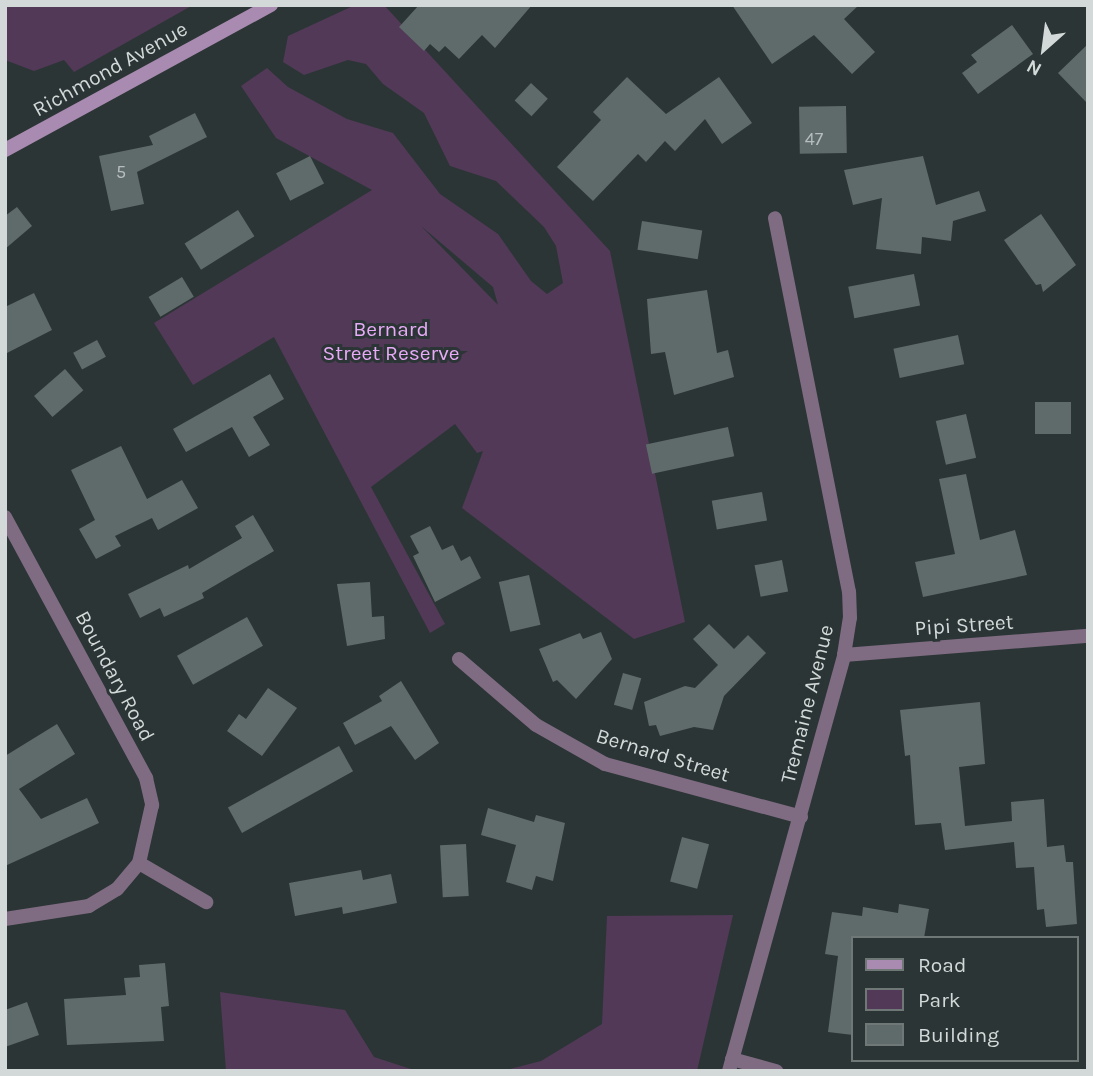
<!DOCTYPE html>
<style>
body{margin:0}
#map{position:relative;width:1093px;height:1076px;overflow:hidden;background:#2c3535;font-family:Karla,sans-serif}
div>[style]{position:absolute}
.green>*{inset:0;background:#513957}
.building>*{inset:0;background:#5f6a6a;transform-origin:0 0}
.street>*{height:14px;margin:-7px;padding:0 7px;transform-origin:7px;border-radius:7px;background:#7f6c83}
.secondary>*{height:14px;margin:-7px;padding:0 7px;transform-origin:7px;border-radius:7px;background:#a98bb1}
span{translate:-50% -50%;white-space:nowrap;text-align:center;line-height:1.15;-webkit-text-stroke:6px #2c3535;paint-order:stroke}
.number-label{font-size:18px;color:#b6bdbd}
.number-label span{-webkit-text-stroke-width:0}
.street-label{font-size:21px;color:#d3d9d9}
.park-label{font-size:21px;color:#e7aaf7}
.frame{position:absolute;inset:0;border:7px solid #d3d9d9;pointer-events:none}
.legend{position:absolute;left:851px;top:936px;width:228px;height:126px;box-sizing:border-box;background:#2c3535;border:2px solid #6f7777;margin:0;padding:9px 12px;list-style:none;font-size:21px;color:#d3d9d9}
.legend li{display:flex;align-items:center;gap:14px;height:35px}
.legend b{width:35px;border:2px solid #6f7777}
.north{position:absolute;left:1009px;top:14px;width:70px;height:70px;-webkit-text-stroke:5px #2c3535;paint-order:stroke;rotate:208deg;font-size:19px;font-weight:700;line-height:28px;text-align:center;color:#d3d9d9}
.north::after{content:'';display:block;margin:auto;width:24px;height:32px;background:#d3d9d9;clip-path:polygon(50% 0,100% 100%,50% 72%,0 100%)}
</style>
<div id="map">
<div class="green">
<div style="clip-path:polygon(5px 5px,193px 5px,74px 72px,64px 60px,34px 71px,5px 60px)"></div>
<div style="clip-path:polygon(evenodd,355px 5px,384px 5px,610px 251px,685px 622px,634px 639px,462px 508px,483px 451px,477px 453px,455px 424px,371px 487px,445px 624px,430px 633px,274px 337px,193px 385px,154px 323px,372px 190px,276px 138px,241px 86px,267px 68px,288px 87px,347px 119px,393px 133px,440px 194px,498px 234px,531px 281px,547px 294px,563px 283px,556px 246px,544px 227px,496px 181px,450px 166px,424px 113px,383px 84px,366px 64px,348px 60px,304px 75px,283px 62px,288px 36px,355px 5px,421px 226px,493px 287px,498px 305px,421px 226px)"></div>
<div style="clip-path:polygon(733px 915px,697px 1071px,502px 1071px,541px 1061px,602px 1024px,607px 916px)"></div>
<div style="clip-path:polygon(220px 992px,345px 1010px,374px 1057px,417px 1071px,226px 1071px)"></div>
</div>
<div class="building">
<div style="clip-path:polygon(419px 5px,532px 5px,495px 48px,482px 35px,459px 59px,445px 46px,439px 52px,430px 44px,424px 51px,399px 27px)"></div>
<div style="clip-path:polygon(732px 5px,859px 5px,844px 19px,875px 52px,852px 74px,814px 35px,772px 64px)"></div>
<div style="clip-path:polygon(1012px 25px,1033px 54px,978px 94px,962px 73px,977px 62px,971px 55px)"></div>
<div style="clip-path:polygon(1088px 44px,1088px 104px,1058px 73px)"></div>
<div style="clip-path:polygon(627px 77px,666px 114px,719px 77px,752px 123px,722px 144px,705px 119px,675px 151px,665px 141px,646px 162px,638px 154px,593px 201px,557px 167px,601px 120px,593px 112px)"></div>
<div style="left:531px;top:83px;width:23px;height:24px;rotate:43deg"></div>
<div style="left:846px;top:106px;width:47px;height:47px;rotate:89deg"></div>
<div style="clip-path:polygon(195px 113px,207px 137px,137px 172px,144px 204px,111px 211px,99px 156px,153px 145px,149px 136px)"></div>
<div style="left:310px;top:156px;width:31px;height:38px;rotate:63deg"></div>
<div style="clip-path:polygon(923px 156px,936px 205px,979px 191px,986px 211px,953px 221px,951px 241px,922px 237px,921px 254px,876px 249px,882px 198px,853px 205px,844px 170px)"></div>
<div style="clip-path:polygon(17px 207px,32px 226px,5px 249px,5px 216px)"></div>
<div style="left:238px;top:210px;width:31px;height:63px;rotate:58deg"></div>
<div style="clip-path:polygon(1041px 214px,1076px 265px,1043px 292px,1041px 284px,1036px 285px,1004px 240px)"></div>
<div style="left:642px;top:221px;width:61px;height:29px;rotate:9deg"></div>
<div style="left:914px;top:274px;width:32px;height:67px;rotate:79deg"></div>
<div style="left:182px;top:277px;width:23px;height:39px;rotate:59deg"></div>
<div style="clip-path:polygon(707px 290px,717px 353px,728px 350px,734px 377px,674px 395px,665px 352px,651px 354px,647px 299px)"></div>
<div style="clip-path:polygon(34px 293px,52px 330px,5px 354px,5px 307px)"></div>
<div style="left:958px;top:335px;width:30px;height:66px;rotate:78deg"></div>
<div style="left:97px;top:340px;width:19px;height:27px;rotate:62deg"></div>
<div style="left:65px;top:369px;width:28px;height:41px;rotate:49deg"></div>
<div style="clip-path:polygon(270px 374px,284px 399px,253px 417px,270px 445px,249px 457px,232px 427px,186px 452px,173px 429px)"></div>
<div style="left:1035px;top:402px;width:36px;height:32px"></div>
<div style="left:966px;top:414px;width:45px;height:31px;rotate:77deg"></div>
<div style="left:728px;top:427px;width:30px;height:84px;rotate:78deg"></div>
<div style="clip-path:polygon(121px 446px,147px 499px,182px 480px,198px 508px,158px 530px,152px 518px,115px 536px,121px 546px,96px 559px,79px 529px,95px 520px,71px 470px)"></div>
<div style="clip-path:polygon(966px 474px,980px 540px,1015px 530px,1027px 575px,923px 597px,915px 562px,955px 554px,939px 479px)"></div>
<div style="left:762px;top:492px;width:29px;height:51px;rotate:80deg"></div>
<div style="clip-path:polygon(253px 515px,274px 551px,202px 593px,204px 598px,164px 617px,160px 608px,140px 618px,128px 594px,188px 565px,189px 569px,242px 538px,235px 526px)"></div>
<div style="clip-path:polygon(430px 526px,442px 550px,453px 545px,461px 561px,470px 556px,481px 578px,435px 602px,413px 556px,419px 553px,410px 536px)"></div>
<div style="left:782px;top:560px;width:32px;height:28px;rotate:79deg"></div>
<div style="left:529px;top:575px;width:51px;height:31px;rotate:77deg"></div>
<div style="clip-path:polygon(370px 582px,372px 617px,384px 616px,385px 639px,347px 646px,337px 584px)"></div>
<div style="left:247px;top:617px;width:33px;height:80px;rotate:61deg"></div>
<div style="clip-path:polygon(709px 624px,734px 649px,748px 635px,766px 653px,724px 696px,713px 730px,694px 727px,660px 736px,656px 725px,649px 726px,644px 702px,685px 686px,695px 688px,718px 665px,693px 639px)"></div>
<div style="clip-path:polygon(601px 632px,612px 659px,576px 699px,557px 680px,553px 682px,539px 649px,580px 633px,583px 639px)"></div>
<div style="left:623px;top:673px;width:19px;height:33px;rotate:16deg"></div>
<div style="clip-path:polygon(401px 681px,439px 743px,415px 760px,391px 726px,355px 745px,343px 723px,382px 701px,379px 696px)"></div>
<div style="clip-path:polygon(268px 688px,297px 708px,262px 756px,227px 731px,239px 714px,246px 719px)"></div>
<div style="clip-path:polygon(980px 702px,985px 764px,959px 767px,965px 826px,1012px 821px,1011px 802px,1044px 799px,1047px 847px,1064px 845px,1066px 862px,1073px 862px,1077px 924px,1046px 927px,1044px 909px,1037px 910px,1034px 867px,1016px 868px,1014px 842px,945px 850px,941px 823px,915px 825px,910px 755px,905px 756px,900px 710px)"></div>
<div style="clip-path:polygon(57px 724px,75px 754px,19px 789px,41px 819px,87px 798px,99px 823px,5px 866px,5px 756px)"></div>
<div style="left:339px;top:746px;width:29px;height:127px;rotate:61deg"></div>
<div style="clip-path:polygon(488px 808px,534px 822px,536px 815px,565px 823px,553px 881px,536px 876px,532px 890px,506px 882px,516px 845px,481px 835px)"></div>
<div style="left:682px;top:837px;width:28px;height:46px;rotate:15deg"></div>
<div style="left:466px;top:844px;width:52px;height:26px;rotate:87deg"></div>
<div style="clip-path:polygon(361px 870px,363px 880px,391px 874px,397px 903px,343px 914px,342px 907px,295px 916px,289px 883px)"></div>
<div style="clip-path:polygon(899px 904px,929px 909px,924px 938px,853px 938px,853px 1035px,828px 1032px,838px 956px,825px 954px,832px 912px,862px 916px,863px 907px,898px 913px)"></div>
<div style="clip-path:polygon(165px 963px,169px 1006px,161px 1007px,164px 1041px,67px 1045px,64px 999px,126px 995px,124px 978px,140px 977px,139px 965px)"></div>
<div style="clip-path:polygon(27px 1002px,39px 1035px,5px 1047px,5px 1010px)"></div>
</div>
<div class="street">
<div style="left:5px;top:517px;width:297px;rotate:61.6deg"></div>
<div style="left:146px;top:778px;width:28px;rotate:77deg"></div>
<div style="left:152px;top:805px;width:59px;rotate:102.6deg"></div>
<div style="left:139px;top:863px;width:34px;rotate:130deg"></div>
<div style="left:117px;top:889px;width:33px;rotate:149deg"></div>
<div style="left:89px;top:906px;width:85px;rotate:171.2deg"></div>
<div style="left:844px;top:655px;width:245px;rotate:-4.5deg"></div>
<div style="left:459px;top:659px;width:101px;rotate:40.6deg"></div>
<div style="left:536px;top:725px;width:79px;rotate:29.5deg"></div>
<div style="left:605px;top:764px;width:203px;rotate:15.1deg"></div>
<div style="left:139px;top:863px;width:78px;rotate:30.2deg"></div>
<div style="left:732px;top:1059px;width:46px;rotate:15.3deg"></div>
<div style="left:729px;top:1071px;width:432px;rotate:-74.5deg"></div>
<div style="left:844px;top:655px;width:37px;rotate:-81deg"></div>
<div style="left:850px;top:618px;width:26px;rotate:-92deg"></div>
<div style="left:849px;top:592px;width:381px;rotate:-101.2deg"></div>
</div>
<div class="secondary">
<div style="left:5px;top:150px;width:303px;rotate:-28.6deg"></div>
</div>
<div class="number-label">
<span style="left:814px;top:139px">47</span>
<span style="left:121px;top:172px">5</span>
</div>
<div class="street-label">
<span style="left:110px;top:69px;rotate:-29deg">Richmond Avenue</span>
<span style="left:964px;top:625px;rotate:-4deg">Pipi Street</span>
<span style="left:115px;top:676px;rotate:62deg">Boundary Road</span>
<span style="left:807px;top:704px;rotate:-76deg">Tremaine Avenue</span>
<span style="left:663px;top:755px;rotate:17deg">Bernard Street</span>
</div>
<div class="park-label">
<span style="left:391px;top:341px">Bernard<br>Street Reserve</span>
</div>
<div class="frame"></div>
<ul class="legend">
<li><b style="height:9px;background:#a98bb1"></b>Road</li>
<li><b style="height:19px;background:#513957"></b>Park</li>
<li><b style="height:19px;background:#5f6a6a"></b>Building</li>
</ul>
<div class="north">N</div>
</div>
